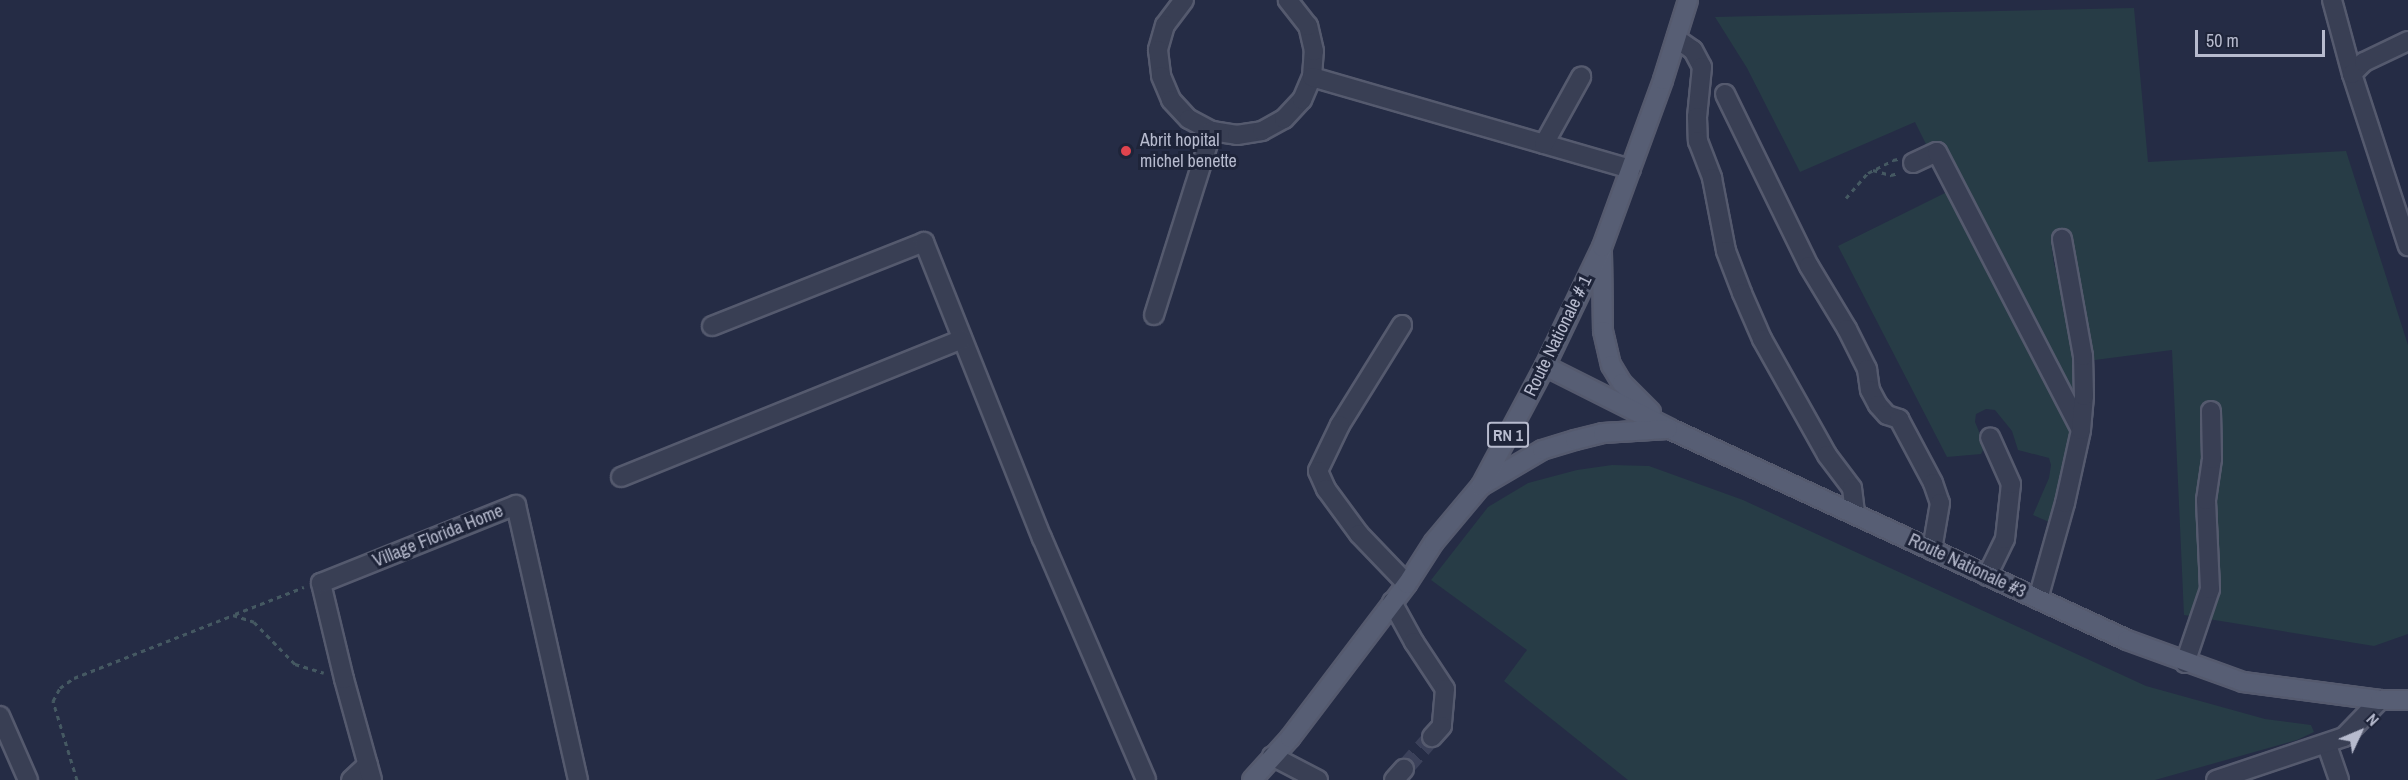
<!DOCTYPE html>
<style>
body{margin:0}
#map{position:relative;width:2408px;height:780px;overflow:hidden;background:#252c45;font-family:"Archivo Narrow",sans-serif}
div>[style]{position:absolute}
.green>*{inset:0;background:#273c46}
.minor-tunnel>*{height:18px;margin-top:-9px;transform-origin:0;background:repeating-linear-gradient(90deg,#3b415a 0 18px,transparent 0 27px)}
.path>*{height:3px;margin-top:-1.5px;transform-origin:0;background:repeating-linear-gradient(90deg,#455962 0 4.5px,transparent 0 9px)}
.roads{filter:drop-shadow(2px 0 #555a6e) drop-shadow(-2px 0 #555a6e) drop-shadow(0 2px #555a6e) drop-shadow(0 -2px #555a6e)}
.minor>*{height:18px;margin:-9px;padding:0 9px;transform-origin:9px;border-radius:9px;background:#393f54}
.major>*{height:18px;margin:-9px;padding:0 9px;transform-origin:9px;border-radius:9px;background:#575e74}
.dots>*{width:16px;height:16px;translate:-50% -50%;box-sizing:border-box;border:3px solid #1e2439;border-radius:50%}
span{translate:-50% -50%;white-space:nowrap;text-align:center;line-height:1.15;-webkit-text-stroke:6px #1e2439;paint-order:stroke}
.shield-label span{padding:2px 4px;background:#1e2439;border:2px solid;border-radius:4px;-webkit-text-stroke-width:0}
.shield-label{font-size:16px;color:#b7bbce;font-weight:700}
.poi-label{font-size:18px;color:#b7bbce}
.left{translate:0 -50%;text-align:left}
.street-label{font-size:18px;color:#b7bbce}
.north{position:absolute;left:2330px;top:702px;width:60px;height:60px;-webkit-text-stroke:4px #1e2439;paint-order:stroke;rotate:46deg;font-size:16px;font-weight:700;line-height:24px;text-align:center;color:#b7bbce}
.north::after{content:'';display:block;margin:auto;width:21px;height:27px;background:#b7bbce;clip-path:polygon(50% 0,100% 100%,50% 72%,0 100%)}
.scale{position:absolute;left:2195px;top:30px;width:130px;height:27px;box-sizing:border-box;border:3px solid #b7bbce;border-top:0;padding-left:8px;font-size:18px;line-height:21px;white-space:nowrap;color:#b7bbce;-webkit-text-stroke:4px #1e2439;paint-order:stroke}
</style>
<div id="map">
<div class="green">
<div style="clip-path:polygon(2134px 8px,2148px 162px,2346px 151px,2408px 345px,2408px 634px,2374px 646px,2184px 615px,2172px 350px,2087px 361px,2055px 236px,2051px 241px,2054px 264px,2071px 320px,2081px 397px,2073px 408px,1941px 142px,1926px 144px,1915px 122px,1800px 172px,1747px 68px,1715px 17px)"></div>
<div style="clip-path:polygon(1949px 191px,1976px 247px,2074px 427px,2066px 471px,2049px 522px,2033px 515px,2049px 478px,2051px 465px,2049px 458px,2018px 450px,2012px 431px,1995px 410px,1986px 409px,1976px 414px,1975px 422px,1985px 446px,1981px 454px,1947px 457px,1838px 246px)"></div>
<div style="clip-path:polygon(1612px 465px,1649px 466px,1743px 500px,2146px 686px,2265px 719px,2311px 725px,2314px 732px,2297px 740px,2155px 780px,1628px 780px,1504px 681px,1527px 650px,1431px 580px,1488px 507px,1528px 483px,1577px 470px)"></div>
</div>
<div class="minor-tunnel">
<div style="left:1404px;top:769px;width:43px;rotate:-48.8deg"></div>
</div>
<div class="path">
<div style="left:1873px;top:170px;width:19px;rotate:16deg"></div>
<div style="left:1891px;top:175px;width:8px;rotate:-14deg"></div>
<div style="left:1846px;top:198px;width:33px;rotate:-49deg"></div>
<div style="left:1868px;top:173px;width:28px;rotate:-27deg"></div>
<div style="left:1893px;top:160px;width:5px;rotate:-11deg"></div>
<div style="left:235px;top:614px;width:74px;rotate:-21.4deg"></div>
<div style="left:77px;top:780px;width:83px;rotate:-106.9deg"></div>
<div style="left:53px;top:701px;width:15px;rotate:-62deg"></div>
<div style="left:60px;top:688px;width:17px;rotate:-36deg"></div>
<div style="left:74px;top:678px;width:171px;rotate:-21.6deg"></div>
<div style="left:233px;top:615px;width:22px;rotate:18deg"></div>
<div style="left:254px;top:622px;width:59px;rotate:45.7deg"></div>
<div style="left:295px;top:664px;width:30px;rotate:17deg"></div>
</div>
<div class="roads">
<div class="minor">
<div style="left:1184px;top:0;width:31px;rotate:127deg"></div>
<div style="left:1165px;top:25px;width:26px;rotate:106deg"></div>
<div style="left:1158px;top:50px;width:26px;rotate:83deg"></div>
<div style="left:1161px;top:76px;width:26px;rotate:67deg"></div>
<div style="left:1171px;top:100px;width:26px;rotate:47deg"></div>
<div style="left:1189px;top:119px;width:26px;rotate:28deg"></div>
<div style="left:1212px;top:131px;width:25px;rotate:9deg"></div>
<div style="left:1237px;top:135px;width:25px;rotate:-9deg"></div>
<div style="left:1262px;top:131px;width:25px;rotate:-29deg"></div>
<div style="left:1284px;top:119px;width:26px;rotate:-47deg"></div>
<div style="left:1302px;top:100px;width:25px;rotate:-67deg"></div>
<div style="left:1312px;top:77px;width:26px;rotate:-86deg"></div>
<div style="left:1314px;top:51px;width:26px;rotate:-103deg"></div>
<div style="left:1308px;top:26px;width:33px;rotate:-128deg"></div>
<div style="left:2332px;top:0;width:77px;rotate:74.9deg"></div>
<div style="left:2352px;top:74px;width:181px;rotate:72deg"></div>
<div style="left:1677px;top:39px;width:19px;rotate:35deg"></div>
<div style="left:1693px;top:50px;width:19px;rotate:62deg"></div>
<div style="left:1702px;top:67px;width:50px;rotate:95.7deg"></div>
<div style="left:1697px;top:117px;width:24px;rotate:88deg"></div>
<div style="left:1698px;top:141px;width:40px;rotate:69deg"></div>
<div style="left:1712px;top:178px;width:74px;rotate:79.1deg"></div>
<div style="left:1726px;top:251px;width:45px;rotate:69.1deg"></div>
<div style="left:1742px;top:293px;width:50px;rotate:66.5deg"></div>
<div style="left:1762px;top:339px;width:133px;rotate:60.7deg"></div>
<div style="left:1827px;top:455px;width:41px;rotate:52.9deg"></div>
<div style="left:1852px;top:488px;width:26px;rotate:83deg"></div>
<div style="left:2352px;top:74px;width:17px;rotate:-45deg"></div>
<div style="left:2364px;top:62px;width:49px;rotate:-25.5deg"></div>
<div style="left:1312px;top:77px;width:332px;rotate:16.1deg"></div>
<div style="left:1725px;top:94px;width:191px;rotate:64deg"></div>
<div style="left:1809px;top:266px;width:74px;rotate:58.9deg"></div>
<div style="left:1847px;top:329px;width:45px;rotate:63.4deg"></div>
<div style="left:1867px;top:369px;width:21px;rotate:82deg"></div>
<div style="left:1870px;top:390px;width:17px;rotate:62deg"></div>
<div style="left:1878px;top:405px;width:13px;rotate:48deg"></div>
<div style="left:1887px;top:415px;width:13px;rotate:18deg"></div>
<div style="left:1899px;top:419px;width:72px;rotate:62deg"></div>
<div style="left:1933px;top:483px;width:21px;rotate:71deg"></div>
<div style="left:1940px;top:503px;width:48px;rotate:99.7deg"></div>
<div style="left:1544px;top:144px;width:77px;rotate:-61.1deg"></div>
<div style="left:1913px;top:163px;width:26px;rotate:-25deg"></div>
<div style="left:1937px;top:152px;width:311px;rotate:62.6deg"></div>
<div style="left:1154px;top:315px;width:193px;rotate:-72.5deg"></div>
<div style="left:1402px;top:325px;width:118px;rotate:121.8deg"></div>
<div style="left:1340px;top:425px;width:51px;rotate:115.6deg"></div>
<div style="left:1318px;top:471px;width:20px;rotate:66deg"></div>
<div style="left:1326px;top:489px;width:56px;rotate:53.7deg"></div>
<div style="left:1359px;top:534px;width:69px;rotate:46.2deg"></div>
<div style="left:712px;top:326px;width:228px;rotate:-21.6deg"></div>
<div style="left:924px;top:242px;width:319px;rotate:68.3deg"></div>
<div style="left:1042px;top:538px;width:263px;rotate:66.7deg"></div>
<div style="left:621px;top:477px;width:368px;rotate:-22deg"></div>
<div style="left:1987px;top:576px;width:41px;rotate:-64.1deg"></div>
<div style="left:2005px;top:539px;width:55px;rotate:-83.8deg"></div>
<div style="left:2011px;top:484px;width:51px;rotate:-114.1deg"></div>
<div style="left:2038px;top:599px;width:100px;rotate:-74.3deg"></div>
<div style="left:2065px;top:503px;width:75px;rotate:-77.6deg"></div>
<div style="left:2081px;top:430px;width:34px;rotate:-85deg"></div>
<div style="left:2084px;top:396px;width:40px;rotate:-91.4deg"></div>
<div style="left:2083px;top:356px;width:119px;rotate:-100.2deg"></div>
<div style="left:1392px;top:602px;width:46px;rotate:61.2deg"></div>
<div style="left:1414px;top:642px;width:56px;rotate:56.6deg"></div>
<div style="left:1445px;top:689px;width:37px;rotate:95deg"></div>
<div style="left:1442px;top:726px;width:15px;rotate:132deg"></div>
<div style="left:2185px;top:663px;width:78px;rotate:-71.3deg"></div>
<div style="left:2210px;top:589px;width:89px;rotate:-92.6deg"></div>
<div style="left:2206px;top:500px;width:41px;rotate:-81.7deg"></div>
<div style="left:2212px;top:459px;width:48px;rotate:-91.2deg"></div>
<div style="left:0;top:716px;width:70px;rotate:66.4deg"></div>
<div style="left:2327px;top:745px;width:37px;rotate:71deg"></div>
<div style="left:1272px;top:756px;width:52px;rotate:27.6deg"></div>
<div style="left:351px;top:780px;width:23px;rotate:-43deg"></div>
<div style="left:372px;top:780px;width:105px;rotate:-105.5deg"></div>
<div style="left:344px;top:679px;width:99px;rotate:-103.5deg"></div>
<div style="left:321px;top:583px;width:210px;rotate:-21.8deg"></div>
<div style="left:516px;top:505px;width:282px;rotate:77.3deg"></div>
<div style="left:1394px;top:780px;width:15px;rotate:-48deg"></div>
<div style="left:2216px;top:780px;width:135px;rotate:-18.6deg"></div>
<div style="left:2344px;top:737px;width:52px;rotate:-45.8deg"></div>
</div>
<div class="major">
<div style="left:1602px;top:251px;width:80px;rotate:89.3deg"></div>
<div style="left:1603px;top:331px;width:35px;rotate:77deg"></div>
<div style="left:1611px;top:365px;width:21px;rotate:59deg"></div>
<div style="left:1622px;top:383px;width:41px;rotate:45deg"></div>
<div style="left:1545px;top:366px;width:140px;rotate:26.7deg"></div>
<div style="left:1670px;top:429px;width:503px;rotate:24.78deg"></div>
<div style="left:2127px;top:640px;width:123px;rotate:19.9deg"></div>
<div style="left:2243px;top:682px;width:138px;rotate:7.5deg"></div>
<div style="left:2380px;top:700px;width:28px"></div>
<div style="left:1481px;top:486px;width:71px;rotate:-30.5deg"></div>
<div style="left:1542px;top:450px;width:34px;rotate:-17deg"></div>
<div style="left:1575px;top:440px;width:29px;rotate:-14deg"></div>
<div style="left:1603px;top:433px;width:65px;rotate:-3.5deg"></div>
<div style="left:1252px;top:780px;width:57px;rotate:-47.9deg"></div>
<div style="left:1290px;top:738px;width:193px;rotate:-52.8deg"></div>
<div style="left:1407px;top:584px;width:50px;rotate:-57.3deg"></div>
<div style="left:1434px;top:542px;width:73px;rotate:-50deg"></div>
<div style="left:1481px;top:486px;width:136px;rotate:-61.9deg"></div>
<div style="left:1545px;top:366px;width:132px;rotate:-64.4deg"></div>
<div style="left:1602px;top:247px;width:178px;rotate:-69.9deg"></div>
<div style="left:1663px;top:80px;width:84px;rotate:-72.6deg"></div>
</div>
</div>
<div class="dots">
<div style="left:1126px;top:151px;background:#e0444e"></div>
</div>
<div class="shield-label">
<span style="left:1508px;top:435px">RN 1</span>
</div>
<div class="poi-label">
<span class="left" style="left:1140px;top:151px">Abrit hopital<br>michel benette</span>
</div>
<div class="street-label">
<span style="left:1558px;top:336px;rotate:-64deg">Route Nationale # 1</span>
<span style="left:438px;top:536px;rotate:-22deg">Village Florida Home</span>
<span style="left:1967px;top:566px;rotate:25deg">Route Nationale #3</span>
</div>
<div class="north">N</div>
<div class="scale">50 m</div>
</div>
